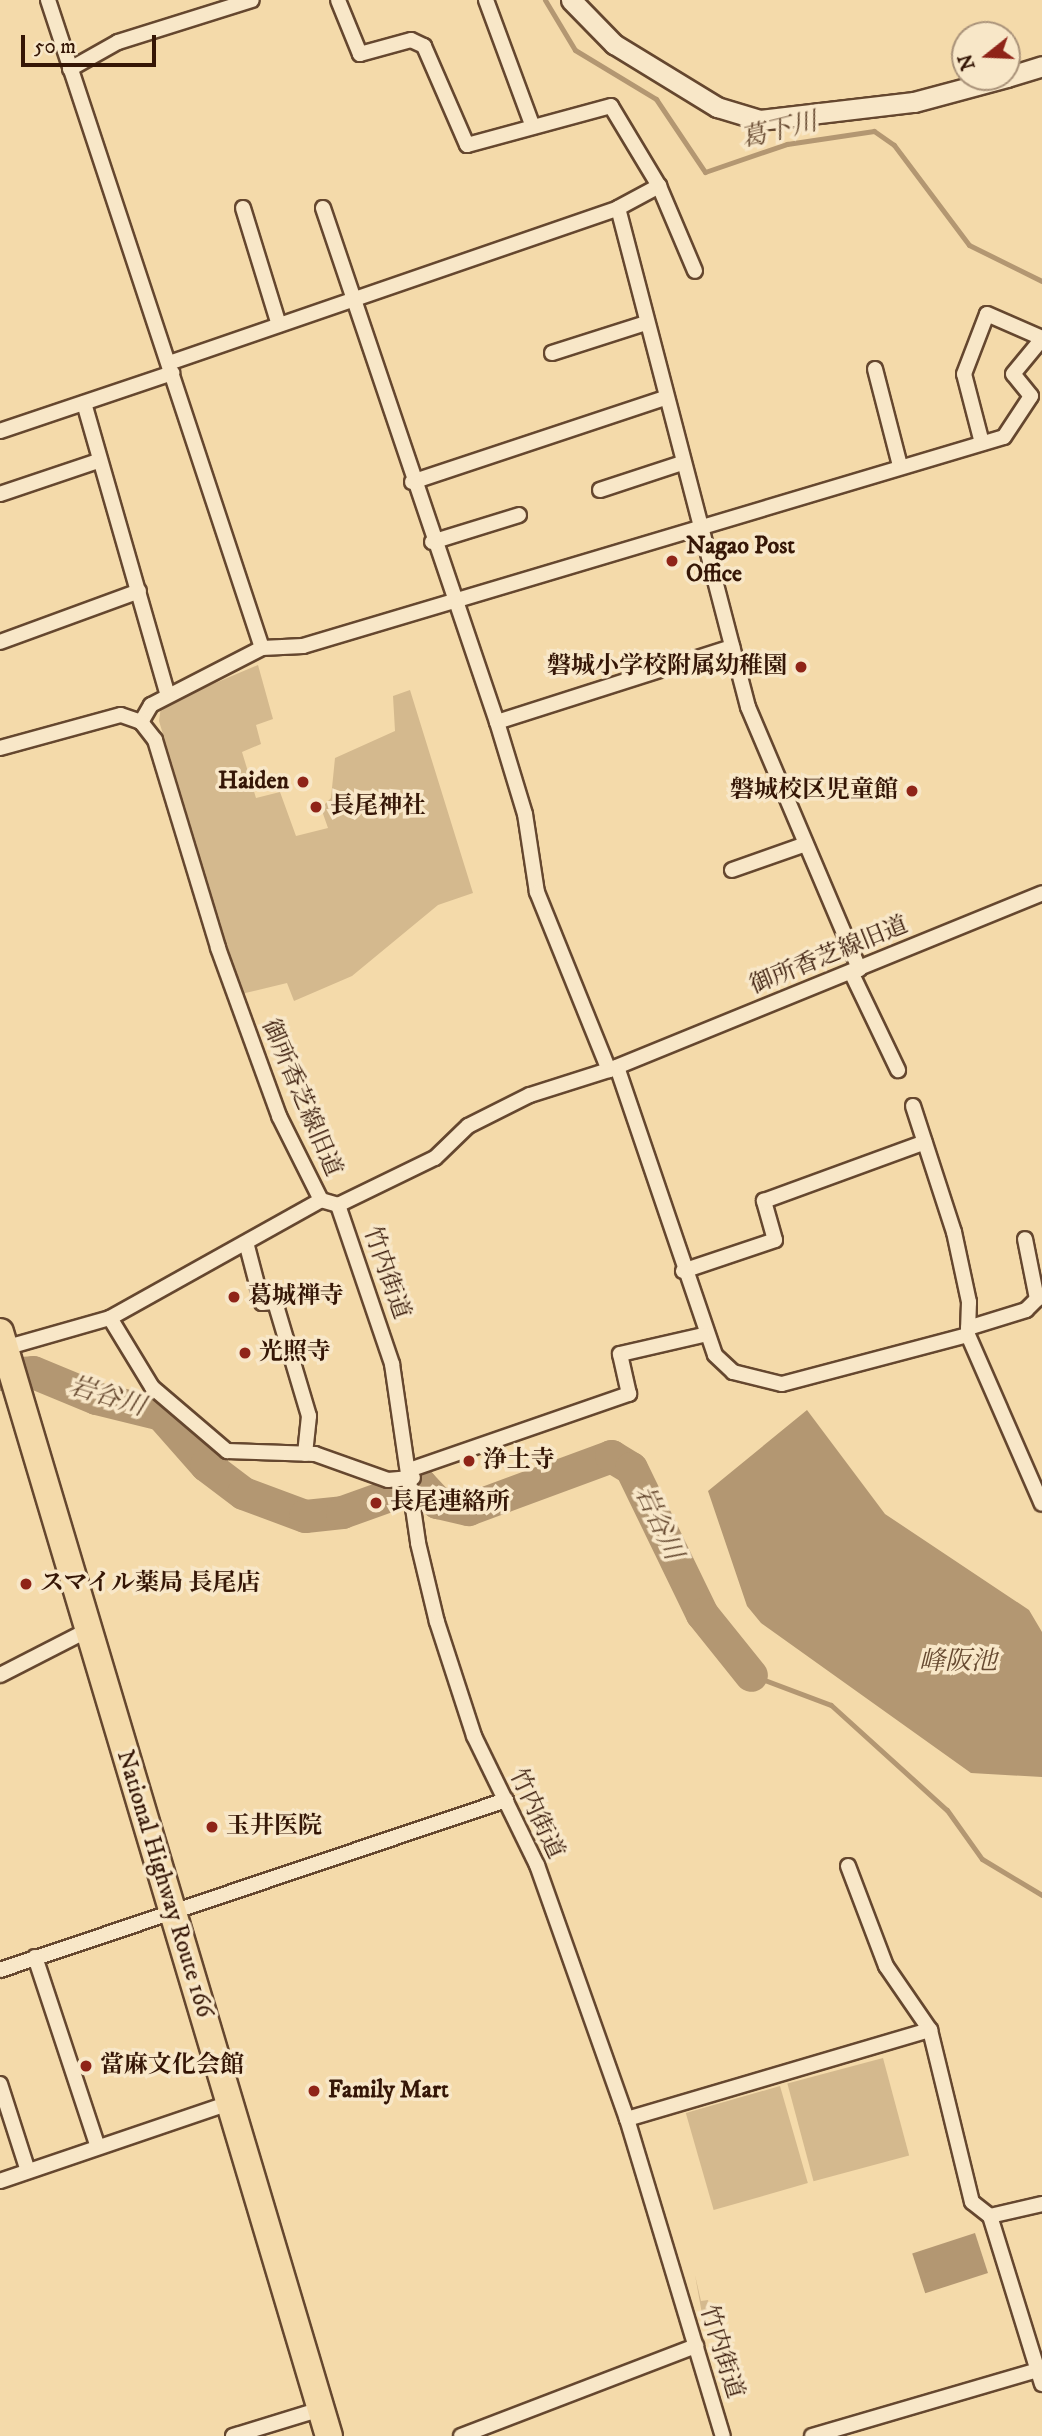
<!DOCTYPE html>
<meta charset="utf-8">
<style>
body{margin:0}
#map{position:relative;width:1042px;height:2436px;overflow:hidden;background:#f4daaa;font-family:"IM FELL DW Pica","Noto Serif JP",serif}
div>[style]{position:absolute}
.green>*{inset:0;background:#d4b98e;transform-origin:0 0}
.water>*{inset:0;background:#b39772;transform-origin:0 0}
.stream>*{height:5px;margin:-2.5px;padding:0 2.5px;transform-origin:2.5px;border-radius:2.5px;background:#b39772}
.river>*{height:33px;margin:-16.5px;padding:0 16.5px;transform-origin:16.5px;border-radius:16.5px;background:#b39772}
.roads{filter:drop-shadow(2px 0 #65472f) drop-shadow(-2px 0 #65472f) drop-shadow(0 2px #65472f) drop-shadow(0 -2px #65472f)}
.street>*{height:14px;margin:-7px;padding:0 7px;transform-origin:7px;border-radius:7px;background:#f8e7c8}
.secondary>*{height:19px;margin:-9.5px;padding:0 9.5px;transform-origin:9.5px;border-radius:9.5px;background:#f8e7c8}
.highway>*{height:26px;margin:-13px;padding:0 13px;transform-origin:13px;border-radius:13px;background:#f4daaa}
.dots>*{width:19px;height:19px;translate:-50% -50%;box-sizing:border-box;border:4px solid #f8e7c8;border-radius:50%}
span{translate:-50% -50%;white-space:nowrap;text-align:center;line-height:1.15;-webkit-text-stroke:7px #f8e7c8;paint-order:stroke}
.poi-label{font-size:24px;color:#351606;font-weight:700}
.left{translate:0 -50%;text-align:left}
.right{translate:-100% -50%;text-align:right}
.street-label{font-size:24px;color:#351606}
.water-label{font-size:26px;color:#674a31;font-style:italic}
.north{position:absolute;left:951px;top:21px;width:70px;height:70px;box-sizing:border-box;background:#f8e7c8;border:2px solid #aa937a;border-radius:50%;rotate:252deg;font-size:19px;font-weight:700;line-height:28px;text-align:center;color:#351606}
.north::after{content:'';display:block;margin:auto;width:24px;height:32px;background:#8f2418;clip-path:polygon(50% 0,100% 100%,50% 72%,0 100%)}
.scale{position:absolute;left:21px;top:35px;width:135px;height:32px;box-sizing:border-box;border:4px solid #351606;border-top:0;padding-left:9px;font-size:21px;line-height:24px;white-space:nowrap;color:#351606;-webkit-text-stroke:5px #f8e7c8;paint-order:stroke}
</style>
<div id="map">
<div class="green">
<div style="clip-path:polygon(258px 665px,273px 719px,256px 725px,261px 744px,242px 752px,256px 798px,280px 792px,296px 836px,328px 828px,321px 808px,331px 798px,335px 758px,395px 731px,393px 696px,410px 690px,473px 893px,438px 905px,352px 976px,294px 1001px,287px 983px,241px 994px,159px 721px,161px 706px)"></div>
<div style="left:883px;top:2058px;width:101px;height:99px;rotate:75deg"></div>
<div style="left:780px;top:2086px;width:101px;height:98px;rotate:74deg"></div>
<div style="clip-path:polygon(695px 2275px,701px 2301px,708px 2300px,711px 2312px,702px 2314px)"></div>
</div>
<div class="water">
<div style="clip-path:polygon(807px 1410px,885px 1514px,1029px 1610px,1042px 1632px,1042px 1777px,971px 1773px,761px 1623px,747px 1606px,708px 1491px)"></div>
<div style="left:975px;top:2233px;width:42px;height:66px;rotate:72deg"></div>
</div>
<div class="stream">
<div style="left:545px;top:0;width:58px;rotate:59deg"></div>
<div style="left:575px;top:50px;width:95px;rotate:31.2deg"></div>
<div style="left:656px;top:99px;width:88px;rotate:56.1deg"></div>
<div style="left:705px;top:172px;width:87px;rotate:-18.9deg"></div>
<div style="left:787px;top:144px;width:88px;rotate:-8.5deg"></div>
<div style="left:874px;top:131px;width:24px;rotate:35deg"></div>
<div style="left:894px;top:145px;width:125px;rotate:53.1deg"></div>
<div style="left:969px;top:245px;width:81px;rotate:26.3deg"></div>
<div style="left:751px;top:1675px;width:85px;rotate:20.6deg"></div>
<div style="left:831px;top:1705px;width:156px;rotate:42.2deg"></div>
<div style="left:947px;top:1810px;width:60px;rotate:54.5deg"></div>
<div style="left:982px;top:1859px;width:70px;rotate:31deg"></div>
</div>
<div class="river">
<div style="left:0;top:1374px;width:33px;rotate:-3deg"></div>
<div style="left:33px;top:1372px;width:68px;rotate:22.4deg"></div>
<div style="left:96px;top:1398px;width:67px;rotate:13.8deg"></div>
<div style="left:161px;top:1414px;width:68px;rotate:48.6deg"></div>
<div style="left:206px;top:1465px;width:46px;rotate:37.1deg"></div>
<div style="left:243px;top:1493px;width:66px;rotate:20.4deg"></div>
<div style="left:305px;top:1516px;width:37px;rotate:-6deg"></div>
<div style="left:342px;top:1512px;width:83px;rotate:-19.7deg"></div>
<div style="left:420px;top:1484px;width:25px;rotate:47deg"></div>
<div style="left:437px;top:1502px;width:32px;rotate:13deg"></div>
<div style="left:468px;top:1509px;width:153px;rotate:-20.3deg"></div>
<div style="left:611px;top:1456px;width:23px;rotate:31deg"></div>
<div style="left:631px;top:1468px;width:162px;rotate:64.1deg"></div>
<div style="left:702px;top:1614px;width:78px;rotate:51.2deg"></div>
</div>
<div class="roads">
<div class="street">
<div style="left:48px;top:0;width:682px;rotate:71.72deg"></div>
<div style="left:262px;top:648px;width:125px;rotate:152.8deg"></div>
<div style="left:151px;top:705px;width:20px;rotate:120deg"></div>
<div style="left:486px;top:0;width:135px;rotate:69.7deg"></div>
<div style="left:70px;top:69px;width:55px;rotate:-29.4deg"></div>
<div style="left:118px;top:42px;width:140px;rotate:-17.4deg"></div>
<div style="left:659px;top:186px;width:92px;rotate:67deg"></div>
<div style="left:243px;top:208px;width:122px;rotate:72.9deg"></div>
<div style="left:323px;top:208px;width:543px;rotate:71.3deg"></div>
<div style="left:497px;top:722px;width:96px;rotate:73.1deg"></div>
<div style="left:525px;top:814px;width:79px;rotate:81.3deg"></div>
<div style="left:537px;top:892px;width:192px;rotate:68deg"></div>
<div style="left:618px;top:208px;width:516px;rotate:75.4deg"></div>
<div style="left:748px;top:707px;width:285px;rotate:67deg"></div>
<div style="left:552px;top:353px;width:99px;rotate:-17.7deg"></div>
<div style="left:169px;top:363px;width:475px;rotate:-19deg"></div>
<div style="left:618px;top:208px;width:47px;rotate:-28.2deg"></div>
<div style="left:659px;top:186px;width:93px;rotate:-121deg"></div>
<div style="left:611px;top:106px;width:149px;rotate:164.8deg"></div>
<div style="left:467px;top:145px;width:108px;rotate:-113.5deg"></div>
<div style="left:424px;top:46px;width:14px;rotate:-155deg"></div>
<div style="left:411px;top:40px;width:53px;rotate:164.6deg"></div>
<div style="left:360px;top:54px;width:58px;rotate:-112.2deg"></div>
<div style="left:875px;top:369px;width:100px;rotate:75.5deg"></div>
<div style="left:84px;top:403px;width:304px;rotate:74deg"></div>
<div style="left:0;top:431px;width:182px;rotate:-18.6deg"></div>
<div style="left:982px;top:443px;width:71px;rotate:-104.6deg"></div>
<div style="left:964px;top:374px;width:64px;rotate:-69deg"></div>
<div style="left:987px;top:314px;width:60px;rotate:23.6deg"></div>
<div style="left:412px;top:482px;width:266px;rotate:-18.4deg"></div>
<div style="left:600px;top:490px;width:86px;rotate:-18.2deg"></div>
<div style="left:0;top:494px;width:103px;rotate:-18.6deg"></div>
<div style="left:432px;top:542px;width:91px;rotate:-17.2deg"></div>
<div style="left:0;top:642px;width:148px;rotate:-20.1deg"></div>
<div style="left:262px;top:648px;width:41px;rotate:-2.8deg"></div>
<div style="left:303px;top:646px;width:731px;rotate:-16.6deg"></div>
<div style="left:1004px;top:437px;width:49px;rotate:-56.6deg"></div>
<div style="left:1031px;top:396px;width:28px;rotate:-129deg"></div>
<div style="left:1013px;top:374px;width:45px;rotate:-50.4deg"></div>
<div style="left:497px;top:722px;width:247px;rotate:-17.7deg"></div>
<div style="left:0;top:748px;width:125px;rotate:-15.3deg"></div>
<div style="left:121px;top:715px;width:21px;rotate:19deg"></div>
<div style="left:141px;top:722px;width:23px;rotate:52deg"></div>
<div style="left:155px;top:740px;width:217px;rotate:73.1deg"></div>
<div style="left:218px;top:948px;width:179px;rotate:70deg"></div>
<div style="left:279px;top:1116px;width:94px;rotate:63.4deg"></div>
<div style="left:321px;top:1200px;width:18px;rotate:16deg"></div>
<div style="left:338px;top:1205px;width:108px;rotate:-25.9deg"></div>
<div style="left:435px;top:1158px;width:46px;rotate:-44.1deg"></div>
<div style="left:468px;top:1126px;width:69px;rotate:-26.6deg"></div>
<div style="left:530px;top:1095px;width:83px;rotate:-17.6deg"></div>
<div style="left:609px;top:1070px;width:468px;rotate:-22.2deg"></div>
<div style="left:732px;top:870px;width:78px;rotate:-19.4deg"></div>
<div style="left:851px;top:972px;width:109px;rotate:64.4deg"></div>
<div style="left:617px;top:1067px;width:304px;rotate:71.2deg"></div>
<div style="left:715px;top:1355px;width:25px;rotate:43deg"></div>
<div style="left:733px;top:1372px;width:50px;rotate:13.8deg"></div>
<div style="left:782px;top:1384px;width:192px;rotate:-14.8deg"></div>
<div style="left:968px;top:1335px;width:184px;rotate:66.4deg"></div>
<div style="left:913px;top:1106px;width:133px;rotate:72deg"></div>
<div style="left:954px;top:1232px;width:72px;rotate:77.9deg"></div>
<div style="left:969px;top:1302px;width:33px;rotate:92deg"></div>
<div style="left:338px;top:1205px;width:168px;rotate:71.2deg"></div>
<div style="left:392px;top:1364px;width:181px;rotate:81.7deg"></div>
<div style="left:418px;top:1543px;width:81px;rotate:76.5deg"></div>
<div style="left:437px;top:1622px;width:120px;rotate:72deg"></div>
<div style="left:474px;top:1736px;width:144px;rotate:64deg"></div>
<div style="left:537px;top:1865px;width:269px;rotate:70.5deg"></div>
<div style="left:627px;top:2119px;width:331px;rotate:73.2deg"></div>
<div style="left:247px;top:1246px;width:59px;rotate:75.3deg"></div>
<div style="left:262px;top:1303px;width:13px;rotate:-4deg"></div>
<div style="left:275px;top:1302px;width:119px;rotate:73.4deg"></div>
<div style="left:309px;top:1416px;width:38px;rotate:96deg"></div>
<div style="left:683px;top:1271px;width:97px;rotate:-18.6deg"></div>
<div style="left:775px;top:1240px;width:41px;rotate:-105.8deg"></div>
<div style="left:764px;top:1201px;width:171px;rotate:-20.1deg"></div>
<div style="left:110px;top:1318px;width:81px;rotate:58.7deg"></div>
<div style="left:152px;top:1387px;width:99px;rotate:40.5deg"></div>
<div style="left:227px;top:1451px;width:88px;rotate:2deg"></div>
<div style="left:315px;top:1454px;width:77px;rotate:19.6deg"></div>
<div style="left:388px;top:1480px;width:25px;rotate:-5deg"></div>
<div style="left:968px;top:1328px;width:61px;rotate:-17.2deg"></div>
<div style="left:1026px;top:1310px;width:16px;rotate:-45deg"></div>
<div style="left:1037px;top:1299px;width:61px;rotate:-101.3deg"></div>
<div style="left:1px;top:1349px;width:113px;rotate:-15.9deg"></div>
<div style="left:110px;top:1318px;width:242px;rotate:-29.2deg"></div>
<div style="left:412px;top:1469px;width:230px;rotate:-19.1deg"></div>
<div style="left:629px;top:1394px;width:41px;rotate:-102.7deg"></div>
<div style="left:620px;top:1354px;width:85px;rotate:-12.9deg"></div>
<div style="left:0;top:1675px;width:99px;rotate:-27.1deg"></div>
<div style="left:848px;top:1866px;width:107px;rotate:69.2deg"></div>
<div style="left:886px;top:1966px;width:78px;rotate:55.5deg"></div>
<div style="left:930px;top:2030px;width:177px;rotate:76.3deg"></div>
<div style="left:972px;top:2202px;width:23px;rotate:38deg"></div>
<div style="left:990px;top:2216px;width:176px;rotate:72.8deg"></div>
<div style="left:35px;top:1957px;width:200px;rotate:71.7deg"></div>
<div style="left:0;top:1970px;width:534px;rotate:-18.57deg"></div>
<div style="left:0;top:2084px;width:91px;rotate:72.2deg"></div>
<div style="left:627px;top:2119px;width:316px;rotate:-16.4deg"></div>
<div style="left:0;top:2181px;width:245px;rotate:-18.8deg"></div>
<div style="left:990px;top:2216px;width:53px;rotate:-13deg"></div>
<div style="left:233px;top:2436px;width:92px;rotate:-17.1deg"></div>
<div style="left:461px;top:2436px;width:252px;rotate:-21deg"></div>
<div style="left:812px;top:2436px;width:234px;rotate:-16.3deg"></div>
</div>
<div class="secondary">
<div style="left:571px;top:0;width:62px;rotate:45.7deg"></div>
<div style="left:614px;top:44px;width:121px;rotate:31.5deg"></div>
<div style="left:717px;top:107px;width:45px;rotate:16.8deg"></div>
<div style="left:760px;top:120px;width:155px;rotate:-6.7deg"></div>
<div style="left:914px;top:102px;width:96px;rotate:-15deg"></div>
<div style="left:1007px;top:77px;width:37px;rotate:-17deg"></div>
</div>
<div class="highway">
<div style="left:0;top:1332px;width:1152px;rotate:73.41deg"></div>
</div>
</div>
<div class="dots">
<div style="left:672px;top:561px;background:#8f2418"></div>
<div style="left:801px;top:667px;background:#8f2418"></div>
<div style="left:303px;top:782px;background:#8f2418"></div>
<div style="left:912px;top:791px;background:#8f2418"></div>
<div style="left:316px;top:807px;background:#8f2418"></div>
<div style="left:234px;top:1297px;background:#8f2418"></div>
<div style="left:245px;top:1353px;background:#8f2418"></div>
<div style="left:469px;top:1461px;background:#8f2418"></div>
<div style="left:376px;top:1503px;background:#8f2418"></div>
<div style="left:26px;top:1584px;background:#8f2418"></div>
<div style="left:212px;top:1827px;background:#8f2418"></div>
<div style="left:86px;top:2066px;background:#8f2418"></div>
<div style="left:314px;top:2091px;background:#8f2418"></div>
</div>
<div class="poi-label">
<span class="left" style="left:686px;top:561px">Nagao Post<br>Office</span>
<span class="right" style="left:787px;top:667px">磐城小学校附属幼稚園</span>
<span class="right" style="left:289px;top:782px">Haiden</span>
<span class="right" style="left:898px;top:791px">磐城校区児童館</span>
<span class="left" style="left:330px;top:807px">長尾神社</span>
<span class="left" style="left:248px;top:1297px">葛城禅寺</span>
<span class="left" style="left:259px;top:1353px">光照寺</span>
<span class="left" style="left:483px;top:1461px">浄土寺</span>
<span class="left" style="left:390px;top:1503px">長尾連絡所</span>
<span class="left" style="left:40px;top:1584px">スマイル薬局 長尾店</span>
<span class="left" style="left:226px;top:1827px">玉井医院</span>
<span class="left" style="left:100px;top:2066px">當麻文化会館</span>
<span class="left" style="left:328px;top:2091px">Family Mart</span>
</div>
<div class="street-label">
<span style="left:829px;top:956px;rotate:-22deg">御所香芝線旧道</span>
<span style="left:301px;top:1098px;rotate:67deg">御所香芝線旧道</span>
<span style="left:386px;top:1273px;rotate:71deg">竹内街道</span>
<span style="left:536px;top:1814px;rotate:65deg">竹内街道</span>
<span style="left:164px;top:1884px;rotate:73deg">National Highway Route 166</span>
<span style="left:721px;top:2352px;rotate:73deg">竹内街道</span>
</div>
<div class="water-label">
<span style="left:779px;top:131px;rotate:-14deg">葛下川</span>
<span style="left:107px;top:1397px;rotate:17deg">岩谷川</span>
<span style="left:658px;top:1523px;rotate:65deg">岩谷川</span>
<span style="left:958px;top:1662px">峰阪池</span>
</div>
<div class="north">N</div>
<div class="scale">50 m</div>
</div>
